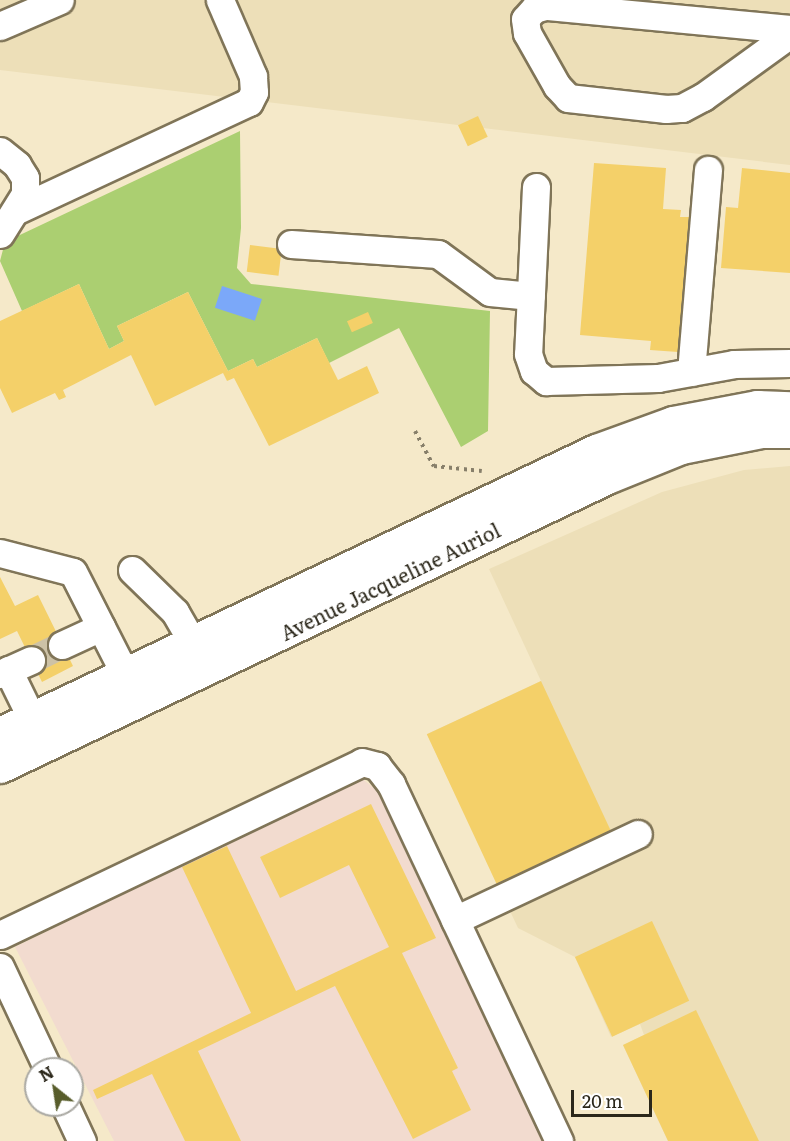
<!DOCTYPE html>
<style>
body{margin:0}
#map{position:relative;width:790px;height:1141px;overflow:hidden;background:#f5e9c9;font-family:Literata,serif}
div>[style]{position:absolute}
.built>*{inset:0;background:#eddfb8}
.education>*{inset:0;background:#f2dbcf}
.green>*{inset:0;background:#abcf71}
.water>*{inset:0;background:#7ba8f9;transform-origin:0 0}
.building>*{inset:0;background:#f4d069;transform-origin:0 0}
.minor-tunnel>*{height:27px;margin-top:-13.5px;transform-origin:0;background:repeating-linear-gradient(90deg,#cdc2a6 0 27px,transparent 0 41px)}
.path>*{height:4px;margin-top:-2px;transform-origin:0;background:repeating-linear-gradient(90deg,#877f6a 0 3px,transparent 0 7.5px)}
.roads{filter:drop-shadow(2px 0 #807558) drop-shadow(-2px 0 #807558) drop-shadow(0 2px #807558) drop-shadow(0 -2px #807558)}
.minor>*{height:27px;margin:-13.5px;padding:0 13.5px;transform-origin:13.5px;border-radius:13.5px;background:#fff}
.major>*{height:33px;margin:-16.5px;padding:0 16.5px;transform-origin:16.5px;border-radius:16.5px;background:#fff}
span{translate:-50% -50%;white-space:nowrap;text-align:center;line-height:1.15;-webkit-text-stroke:4.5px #fff;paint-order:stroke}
.street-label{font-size:20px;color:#2b271a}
.north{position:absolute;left:24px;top:1057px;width:60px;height:60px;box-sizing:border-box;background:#fff;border:2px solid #aaa9a3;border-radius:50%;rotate:330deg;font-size:16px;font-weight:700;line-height:24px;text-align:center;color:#2b271a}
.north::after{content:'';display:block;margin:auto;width:21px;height:27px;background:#585d2b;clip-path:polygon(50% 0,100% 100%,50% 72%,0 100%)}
.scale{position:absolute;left:571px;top:1090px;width:81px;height:27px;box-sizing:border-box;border:3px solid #2b271a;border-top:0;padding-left:8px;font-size:18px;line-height:21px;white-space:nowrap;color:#2b271a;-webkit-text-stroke:4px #fff;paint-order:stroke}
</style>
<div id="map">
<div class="built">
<div style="clip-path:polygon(0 0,790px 0,790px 165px,0 70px)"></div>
<div style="clip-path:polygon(790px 466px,790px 1141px,668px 1141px,623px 1045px,644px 1035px,640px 1024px,611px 1037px,575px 957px,518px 928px,427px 734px,541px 681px,489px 569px,662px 492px,744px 470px)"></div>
</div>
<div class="education">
<div style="clip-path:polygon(360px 777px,379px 792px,546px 1141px,114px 1141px,15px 947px)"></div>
</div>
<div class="green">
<div style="clip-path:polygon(240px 131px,241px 228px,237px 268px,251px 284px,490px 311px,488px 431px,461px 447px,399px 328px,329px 363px,317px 338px,257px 367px,253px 359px,228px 371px,188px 292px,117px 326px,124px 341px,109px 349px,79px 284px,22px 311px,0 261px,5px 242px)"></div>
</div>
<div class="water">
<div style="left:222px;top:286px;width:42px;height:23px;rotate:18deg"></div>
</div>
<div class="building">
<div style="left:478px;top:116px;width:23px;height:22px;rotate:65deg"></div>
<div style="clip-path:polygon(594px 163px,666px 168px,663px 209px,681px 210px,680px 217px,689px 217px,678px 352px,650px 350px,651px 341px,580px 335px)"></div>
<div style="clip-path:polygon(742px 168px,790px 173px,790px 273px,721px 268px,726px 207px,738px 208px)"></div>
<div style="left:250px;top:245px;width:32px;height:27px;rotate:7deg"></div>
<div style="clip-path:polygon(79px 284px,109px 349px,124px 341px,117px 326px,188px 292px,228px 371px,253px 359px,257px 367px,317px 338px,338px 380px,367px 366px,379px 393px,269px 446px,234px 378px,227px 381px,223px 373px,155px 406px,131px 355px,63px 390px,66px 397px,59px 400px,55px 393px,12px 413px,0 388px,0 321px)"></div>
<div style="left:368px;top:312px;width:12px;height:23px;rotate:66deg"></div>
<div style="clip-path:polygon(0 577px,15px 606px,38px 595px,73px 666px,42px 682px,17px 631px,0 639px)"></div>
<div style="left:541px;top:681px;width:169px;height:126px;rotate:65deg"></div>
<div style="clip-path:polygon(371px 804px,436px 938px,402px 953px,458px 1068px,452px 1071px,471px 1110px,413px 1139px,335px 986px,198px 1051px,241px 1141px,185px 1141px,152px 1074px,97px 1099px,93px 1090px,251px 1013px,182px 867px,227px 846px,296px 991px,389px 947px,349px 865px,280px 898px,260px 857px)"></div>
<div style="left:652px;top:921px;width:88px;height:85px;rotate:65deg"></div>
<div style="clip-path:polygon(696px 1010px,759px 1141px,668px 1141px,623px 1045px)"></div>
</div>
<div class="minor-tunnel">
<div style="left:31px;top:660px;width:34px;rotate:-26deg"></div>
</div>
<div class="path">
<div style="left:415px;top:431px;width:40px;rotate:62deg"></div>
<div style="left:434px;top:466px;width:48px;rotate:5.9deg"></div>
</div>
<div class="roads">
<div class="minor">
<div style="left:0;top:26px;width:65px;rotate:-23.4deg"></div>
<div style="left:790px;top:29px;width:246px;rotate:-174.6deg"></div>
<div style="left:545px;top:6px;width:11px;rotate:165deg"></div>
<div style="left:534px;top:9px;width:13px;rotate:132deg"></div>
<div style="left:525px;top:19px;width:14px;rotate:82deg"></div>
<div style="left:527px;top:33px;width:61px;rotate:60.5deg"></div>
<div style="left:557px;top:86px;width:16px;rotate:47deg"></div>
<div style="left:568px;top:98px;width:99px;rotate:6.4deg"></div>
<div style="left:666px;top:109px;width:16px;rotate:-4deg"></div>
<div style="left:682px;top:108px;width:24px;rotate:-28deg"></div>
<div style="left:703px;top:97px;width:107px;rotate:-35.9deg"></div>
<div style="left:0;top:151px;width:22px;rotate:39deg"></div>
<div style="left:17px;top:165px;width:15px;rotate:58deg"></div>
<div style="left:25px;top:178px;width:16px;rotate:90deg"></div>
<div style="left:25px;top:194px;width:47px;rotate:122deg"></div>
<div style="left:536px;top:187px;width:167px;rotate:92.7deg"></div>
<div style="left:528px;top:354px;width:18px;rotate:71deg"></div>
<div style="left:534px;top:371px;width:16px;rotate:40deg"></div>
<div style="left:546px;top:381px;width:112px;rotate:-1.5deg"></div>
<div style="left:658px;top:378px;width:77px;rotate:-10.4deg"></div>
<div style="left:734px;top:364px;width:56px;rotate:-1deg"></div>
<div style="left:15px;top:211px;width:258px;rotate:-25deg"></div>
<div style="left:249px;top:102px;width:11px;rotate:-63deg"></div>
<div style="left:254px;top:92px;width:16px;rotate:-94deg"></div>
<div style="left:253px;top:76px;width:83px;rotate:-113.5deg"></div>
<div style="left:291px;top:244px;width:147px;rotate:3.9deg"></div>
<div style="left:438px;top:254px;width:64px;rotate:36.2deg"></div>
<div style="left:490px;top:292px;width:41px;rotate:5.6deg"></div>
<div style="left:691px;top:372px;width:203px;rotate:-85.2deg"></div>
<div style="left:0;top:553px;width:75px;rotate:14.6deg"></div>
<div style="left:73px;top:572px;width:117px;rotate:63deg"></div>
<div style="left:132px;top:570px;width:60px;rotate:44.3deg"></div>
<div style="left:175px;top:612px;width:36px;rotate:60deg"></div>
<div style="left:62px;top:645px;width:43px;rotate:-24.8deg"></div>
<div style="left:8px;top:670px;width:55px;rotate:63.9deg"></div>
<div style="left:0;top:674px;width:34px;rotate:-24deg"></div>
<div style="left:455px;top:920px;width:202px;rotate:-25.2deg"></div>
<div style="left:0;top:935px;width:401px;rotate:-25.5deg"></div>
<div style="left:362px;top:762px;width:16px;rotate:15deg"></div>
<div style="left:377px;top:766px;width:23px;rotate:52deg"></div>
<div style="left:391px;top:784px;width:395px;rotate:64.8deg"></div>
<div style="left:0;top:967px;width:113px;rotate:64.8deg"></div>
<div style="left:65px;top:1105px;width:40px;rotate:65deg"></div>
</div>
<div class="major">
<div style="left:0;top:734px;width:660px;rotate:-25.4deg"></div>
<div style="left:596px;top:451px;width:82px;rotate:-20deg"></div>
<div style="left:673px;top:423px;width:86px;rotate:-10.8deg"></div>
<div style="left:757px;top:407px;width:33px;rotate:2deg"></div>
<div style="left:0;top:766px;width:672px;rotate:-25.46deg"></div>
<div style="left:607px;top:477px;width:80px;rotate:-22.1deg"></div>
<div style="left:681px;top:447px;width:83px;rotate:-11.2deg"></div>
<div style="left:762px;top:431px;width:28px"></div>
</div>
</div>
<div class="street-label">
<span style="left:390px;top:581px;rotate:-26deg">Avenue Jacqueline Auriol</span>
</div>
<div class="north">N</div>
<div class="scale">20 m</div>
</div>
